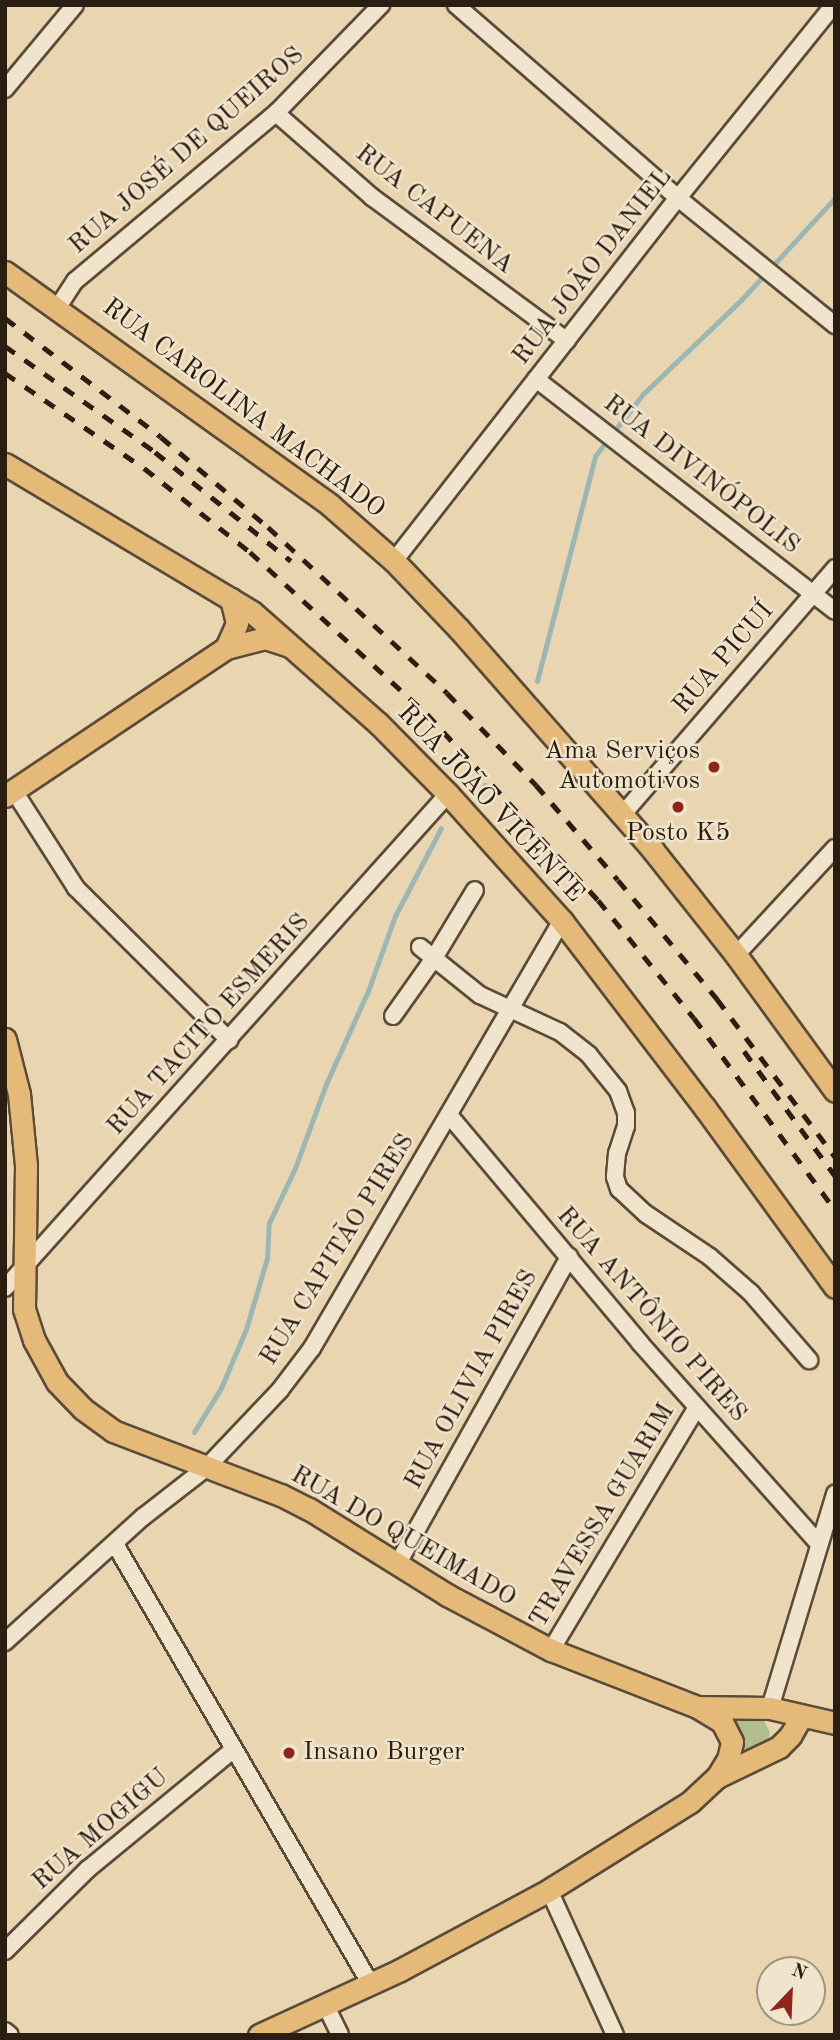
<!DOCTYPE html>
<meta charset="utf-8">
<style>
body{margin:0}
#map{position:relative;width:840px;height:2040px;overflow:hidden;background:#ead5b1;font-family:"Old Standard TT",serif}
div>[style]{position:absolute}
.green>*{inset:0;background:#b2be8f}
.stream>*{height:5px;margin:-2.5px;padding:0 2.5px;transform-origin:2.5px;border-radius:2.5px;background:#9ab7b5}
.roads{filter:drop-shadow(2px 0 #5a4b39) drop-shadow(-2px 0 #5a4b39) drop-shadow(0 2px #5a4b39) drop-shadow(0 -2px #5a4b39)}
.minor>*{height:16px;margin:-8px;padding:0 8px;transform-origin:8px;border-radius:8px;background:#f1e4cc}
.major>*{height:21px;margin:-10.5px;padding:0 10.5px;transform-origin:10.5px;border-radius:10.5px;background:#e5ba78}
.rail>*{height:5px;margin-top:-2.5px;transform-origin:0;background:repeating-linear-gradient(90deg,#2a1d11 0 12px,transparent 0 24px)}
.dots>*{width:19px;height:19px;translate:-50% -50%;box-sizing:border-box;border:4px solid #f1e4cc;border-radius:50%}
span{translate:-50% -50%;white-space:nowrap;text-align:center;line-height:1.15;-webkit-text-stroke:5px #f1e4cc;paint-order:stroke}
.street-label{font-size:26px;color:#2a1d11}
.poi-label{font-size:26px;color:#2a1d11}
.right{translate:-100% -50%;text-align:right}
.left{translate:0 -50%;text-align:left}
.frame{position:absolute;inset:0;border:7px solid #2a1d11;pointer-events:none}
.north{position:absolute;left:756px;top:1956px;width:70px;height:70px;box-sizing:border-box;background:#f1e4cc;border:2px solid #a19481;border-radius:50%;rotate:23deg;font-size:19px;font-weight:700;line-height:28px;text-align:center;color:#2a1d11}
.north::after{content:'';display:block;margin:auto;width:24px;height:32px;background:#8f2418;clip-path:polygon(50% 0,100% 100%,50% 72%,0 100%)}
</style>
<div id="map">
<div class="green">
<div style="clip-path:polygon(728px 1711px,756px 1716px,765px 1722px,770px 1733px,766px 1748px,742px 1761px)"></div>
</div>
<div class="stream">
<div style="left:537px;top:681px;width:232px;rotate:-75.5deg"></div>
<div style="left:595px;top:456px;width:78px;rotate:-52.3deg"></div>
<div style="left:643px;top:394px;width:137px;rotate:-43.8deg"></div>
<div style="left:742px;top:299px;width:137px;rotate:-47.4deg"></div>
<div style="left:475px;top:796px;width:15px;rotate:-48deg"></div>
<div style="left:194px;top:1432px;width:52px;rotate:-58.5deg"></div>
<div style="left:221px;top:1388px;width:64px;rotate:-67deg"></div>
<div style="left:246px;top:1329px;width:74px;rotate:-73.5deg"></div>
<div style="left:267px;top:1258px;width:35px;rotate:-87deg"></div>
<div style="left:269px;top:1223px;width:61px;rotate:-64.7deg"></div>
<div style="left:295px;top:1168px;width:90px;rotate:-69.7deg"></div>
<div style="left:326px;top:1084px;width:102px;rotate:-65.7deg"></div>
<div style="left:368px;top:991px;width:80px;rotate:-70.2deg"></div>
<div style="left:395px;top:916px;width:99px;rotate:-62.4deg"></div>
</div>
<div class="roads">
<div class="minor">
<div style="left:456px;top:5px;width:294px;rotate:41deg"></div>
<div style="left:678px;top:198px;width:202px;rotate:39deg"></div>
<div style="left:5px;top:89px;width:109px;rotate:-50.2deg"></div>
<div style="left:276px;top:113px;width:128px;rotate:41.2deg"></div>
<div style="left:372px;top:197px;width:242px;rotate:36.4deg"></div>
<div style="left:58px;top:307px;width:31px;rotate:-57deg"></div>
<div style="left:75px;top:281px;width:262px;rotate:-39.9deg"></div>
<div style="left:276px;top:113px;width:151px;rotate:-45.8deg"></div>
<div style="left:536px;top:379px;width:378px;rotate:37.8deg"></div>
<div style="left:394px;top:561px;width:461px;rotate:-52deg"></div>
<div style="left:678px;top:198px;width:248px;rotate:-51.1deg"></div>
<div style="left:14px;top:791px;width:115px;rotate:57.4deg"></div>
<div style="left:76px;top:888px;width:216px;rotate:44.8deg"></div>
<div style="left:623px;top:814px;width:325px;rotate:-49.2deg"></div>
<div style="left:420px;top:947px;width:77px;rotate:38.7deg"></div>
<div style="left:480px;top:995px;width:88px;rotate:24.8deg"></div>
<div style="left:560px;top:1032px;width:37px;rotate:38deg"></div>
<div style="left:589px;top:1055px;width:46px;rotate:51.1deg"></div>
<div style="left:618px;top:1091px;width:23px;rotate:70deg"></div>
<div style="left:626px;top:1113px;width:13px;rotate:90deg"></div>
<div style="left:626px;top:1126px;width:28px;rotate:108deg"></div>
<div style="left:617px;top:1153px;width:24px;rotate:95deg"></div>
<div style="left:615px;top:1177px;width:13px;rotate:72deg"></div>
<div style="left:619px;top:1189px;width:37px;rotate:43deg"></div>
<div style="left:646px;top:1214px;width:77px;rotate:33.9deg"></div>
<div style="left:710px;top:1257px;width:55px;rotate:41.3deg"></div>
<div style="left:751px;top:1293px;width:89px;rotate:49.1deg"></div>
<div style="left:736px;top:955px;width:146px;rotate:-47.2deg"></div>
<div style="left:393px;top:1016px;width:71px;rotate:-54.7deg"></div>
<div style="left:434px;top:958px;width:79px;rotate:-58.9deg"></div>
<div style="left:449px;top:1115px;width:297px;rotate:50deg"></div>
<div style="left:640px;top:1343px;width:269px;rotate:48.3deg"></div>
<div style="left:5px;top:1288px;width:664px;rotate:-48.12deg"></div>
<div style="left:115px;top:1544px;width:508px;rotate:59.85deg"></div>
<div style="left:398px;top:1563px;width:351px;rotate:-60.8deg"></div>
<div style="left:5px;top:1642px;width:186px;rotate:-42.2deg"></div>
<div style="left:143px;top:1517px;width:80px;rotate:-37.9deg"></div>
<div style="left:206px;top:1468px;width:108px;rotate:-46.5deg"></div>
<div style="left:280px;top:1390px;width:53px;rotate:-52.7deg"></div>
<div style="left:312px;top:1348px;width:495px;rotate:-59.7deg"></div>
<div style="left:551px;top:1650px;width:283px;rotate:-59deg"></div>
<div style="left:770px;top:1708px;width:224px;rotate:-73.1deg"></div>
<div style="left:549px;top:1890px;width:159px;rotate:65.5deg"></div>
<div style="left:5px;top:1951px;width:117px;rotate:-44.7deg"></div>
<div style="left:88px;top:1869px;width:188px;rotate:-39.4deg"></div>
<div style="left:325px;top:2004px;width:34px;rotate:64deg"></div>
<div style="left:5px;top:2031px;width:6px;rotate:39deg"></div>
</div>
<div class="major">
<div style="left:5px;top:272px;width:400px;rotate:35.6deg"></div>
<div style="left:330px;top:505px;width:85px;rotate:41.2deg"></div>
<div style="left:394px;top:561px;width:94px;rotate:46.3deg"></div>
<div style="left:459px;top:629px;width:293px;rotate:48.7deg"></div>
<div style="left:652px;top:849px;width:135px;rotate:51.6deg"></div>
<div style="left:736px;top:955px;width:168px;rotate:53.9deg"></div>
<div style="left:5px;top:464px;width:288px;rotate:30.9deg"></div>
<div style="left:252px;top:612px;width:169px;rotate:41.4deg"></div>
<div style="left:379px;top:724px;width:98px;rotate:45.4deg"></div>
<div style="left:448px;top:794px;width:171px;rotate:48.1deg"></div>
<div style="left:562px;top:921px;width:235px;rotate:52.6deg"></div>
<div style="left:705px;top:1108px;width:221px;rotate:54deg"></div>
<div style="left:226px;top:648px;width:27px;rotate:-66deg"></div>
<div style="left:237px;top:623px;width:25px;rotate:-104deg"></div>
<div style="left:5px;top:796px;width:266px;rotate:-33.8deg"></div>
<div style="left:226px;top:648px;width:40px;rotate:-14.4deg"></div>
<div style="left:265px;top:638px;width:26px;rotate:18deg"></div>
<div style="left:5px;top:1039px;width:57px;rotate:75.7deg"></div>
<div style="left:19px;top:1094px;width:72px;rotate:84.4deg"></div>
<div style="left:26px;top:1166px;width:143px;rotate:90.8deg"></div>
<div style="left:24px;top:1309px;width:33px;rotate:72deg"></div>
<div style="left:34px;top:1340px;width:48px;rotate:61.3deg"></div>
<div style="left:57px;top:1382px;width:37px;rotate:46deg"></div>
<div style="left:83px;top:1409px;width:37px;rotate:36deg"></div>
<div style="left:113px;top:1431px;width:180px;rotate:20.9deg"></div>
<div style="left:281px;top:1495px;width:31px;rotate:27deg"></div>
<div style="left:309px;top:1509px;width:163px;rotate:31.9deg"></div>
<div style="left:447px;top:1595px;width:118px;rotate:27.9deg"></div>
<div style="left:551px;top:1650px;width:157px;rotate:21.3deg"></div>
<div style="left:697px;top:1707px;width:73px;rotate:0.8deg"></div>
<div style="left:770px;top:1708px;width:67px;rotate:13deg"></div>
<div style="left:699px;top:1708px;width:27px;rotate:31deg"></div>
<div style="left:722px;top:1722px;width:22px;rotate:63deg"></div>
<div style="left:732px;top:1742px;width:17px;rotate:103deg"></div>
<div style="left:728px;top:1759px;width:21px;rotate:121deg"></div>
<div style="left:259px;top:2035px;width:155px;rotate:-24.7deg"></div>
<div style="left:400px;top:1970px;width:169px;rotate:-28.2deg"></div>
<div style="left:549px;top:1890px;width:166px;rotate:-32deg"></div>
<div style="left:690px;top:1802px;width:37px;rotate:-43deg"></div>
<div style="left:717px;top:1777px;width:69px;rotate:-25.8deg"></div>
<div style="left:779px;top:1747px;width:16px;rotate:-45deg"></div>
<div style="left:790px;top:1736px;width:22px;rotate:-60deg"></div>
</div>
</div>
<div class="rail">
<div style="left:5px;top:318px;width:196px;rotate:37.3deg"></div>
<div style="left:161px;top:437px;width:140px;rotate:40.1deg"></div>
<div style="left:268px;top:527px;width:244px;rotate:42.8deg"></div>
<div style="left:447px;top:693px;width:128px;rotate:45.9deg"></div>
<div style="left:536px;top:785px;width:125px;rotate:49.2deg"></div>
<div style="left:618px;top:880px;width:155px;rotate:50.2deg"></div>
<div style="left:717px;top:999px;width:197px;rotate:53.2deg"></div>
<div style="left:5px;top:346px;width:184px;rotate:35.2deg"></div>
<div style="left:155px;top:452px;width:174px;rotate:38.7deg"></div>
<div style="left:5px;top:373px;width:168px;rotate:34.4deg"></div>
<div style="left:144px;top:468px;width:135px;rotate:38.4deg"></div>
<div style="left:250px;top:552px;width:240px;rotate:42.5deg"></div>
<div style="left:427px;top:714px;width:253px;rotate:47.4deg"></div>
<div style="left:598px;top:900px;width:152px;rotate:50.9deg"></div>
<div style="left:694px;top:1018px;width:238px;rotate:53.7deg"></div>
<div style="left:744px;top:1051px;width:155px;rotate:53.9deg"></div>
</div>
<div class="dots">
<div style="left:714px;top:767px;background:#8f2418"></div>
<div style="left:678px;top:807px;background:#8f2418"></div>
<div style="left:289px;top:1753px;background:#8f2418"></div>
</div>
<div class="street-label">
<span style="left:187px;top:151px;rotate:-41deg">RUA JOSÉ DE QUEIROS</span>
<span style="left:434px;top:210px;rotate:38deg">RUA CAPUENA</span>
<span style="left:593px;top:267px;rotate:-52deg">RUA JOÃO DANIEL</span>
<span style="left:243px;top:409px;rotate:37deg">RUA CAROLINA MACHADO</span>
<span style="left:701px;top:475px;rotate:38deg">RUA DIVINÓPOLIS</span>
<span style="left:724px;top:659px;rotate:-49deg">RUA PICUÍ</span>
<span style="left:490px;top:804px;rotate:47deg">RUA JOÃO VICENTE</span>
<span style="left:209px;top:1025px;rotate:-48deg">RUA TACITO ESMERIS</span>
<span style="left:338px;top:1250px;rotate:-58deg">RUA CAPITÃO PIRES</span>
<span style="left:651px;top:1315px;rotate:49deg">RUA ANTÔNIO PIRES</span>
<span style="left:472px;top:1380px;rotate:-61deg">RUA OLIVIA PIRES</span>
<span style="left:603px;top:1516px;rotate:-59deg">TRAVESSA GUARIM</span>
<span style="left:403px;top:1537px;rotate:30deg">RUA DO QUEIMADO</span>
<span style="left:101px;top:1830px;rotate:-41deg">RUA MOGIGU</span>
</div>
<div class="poi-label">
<span class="right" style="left:700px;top:767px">Ama Serviços<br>Automotivos</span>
<span style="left:678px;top:834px">Posto K5</span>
<span class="left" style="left:303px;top:1753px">Insano Burger</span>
</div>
<div class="frame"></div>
<div class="north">N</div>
</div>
